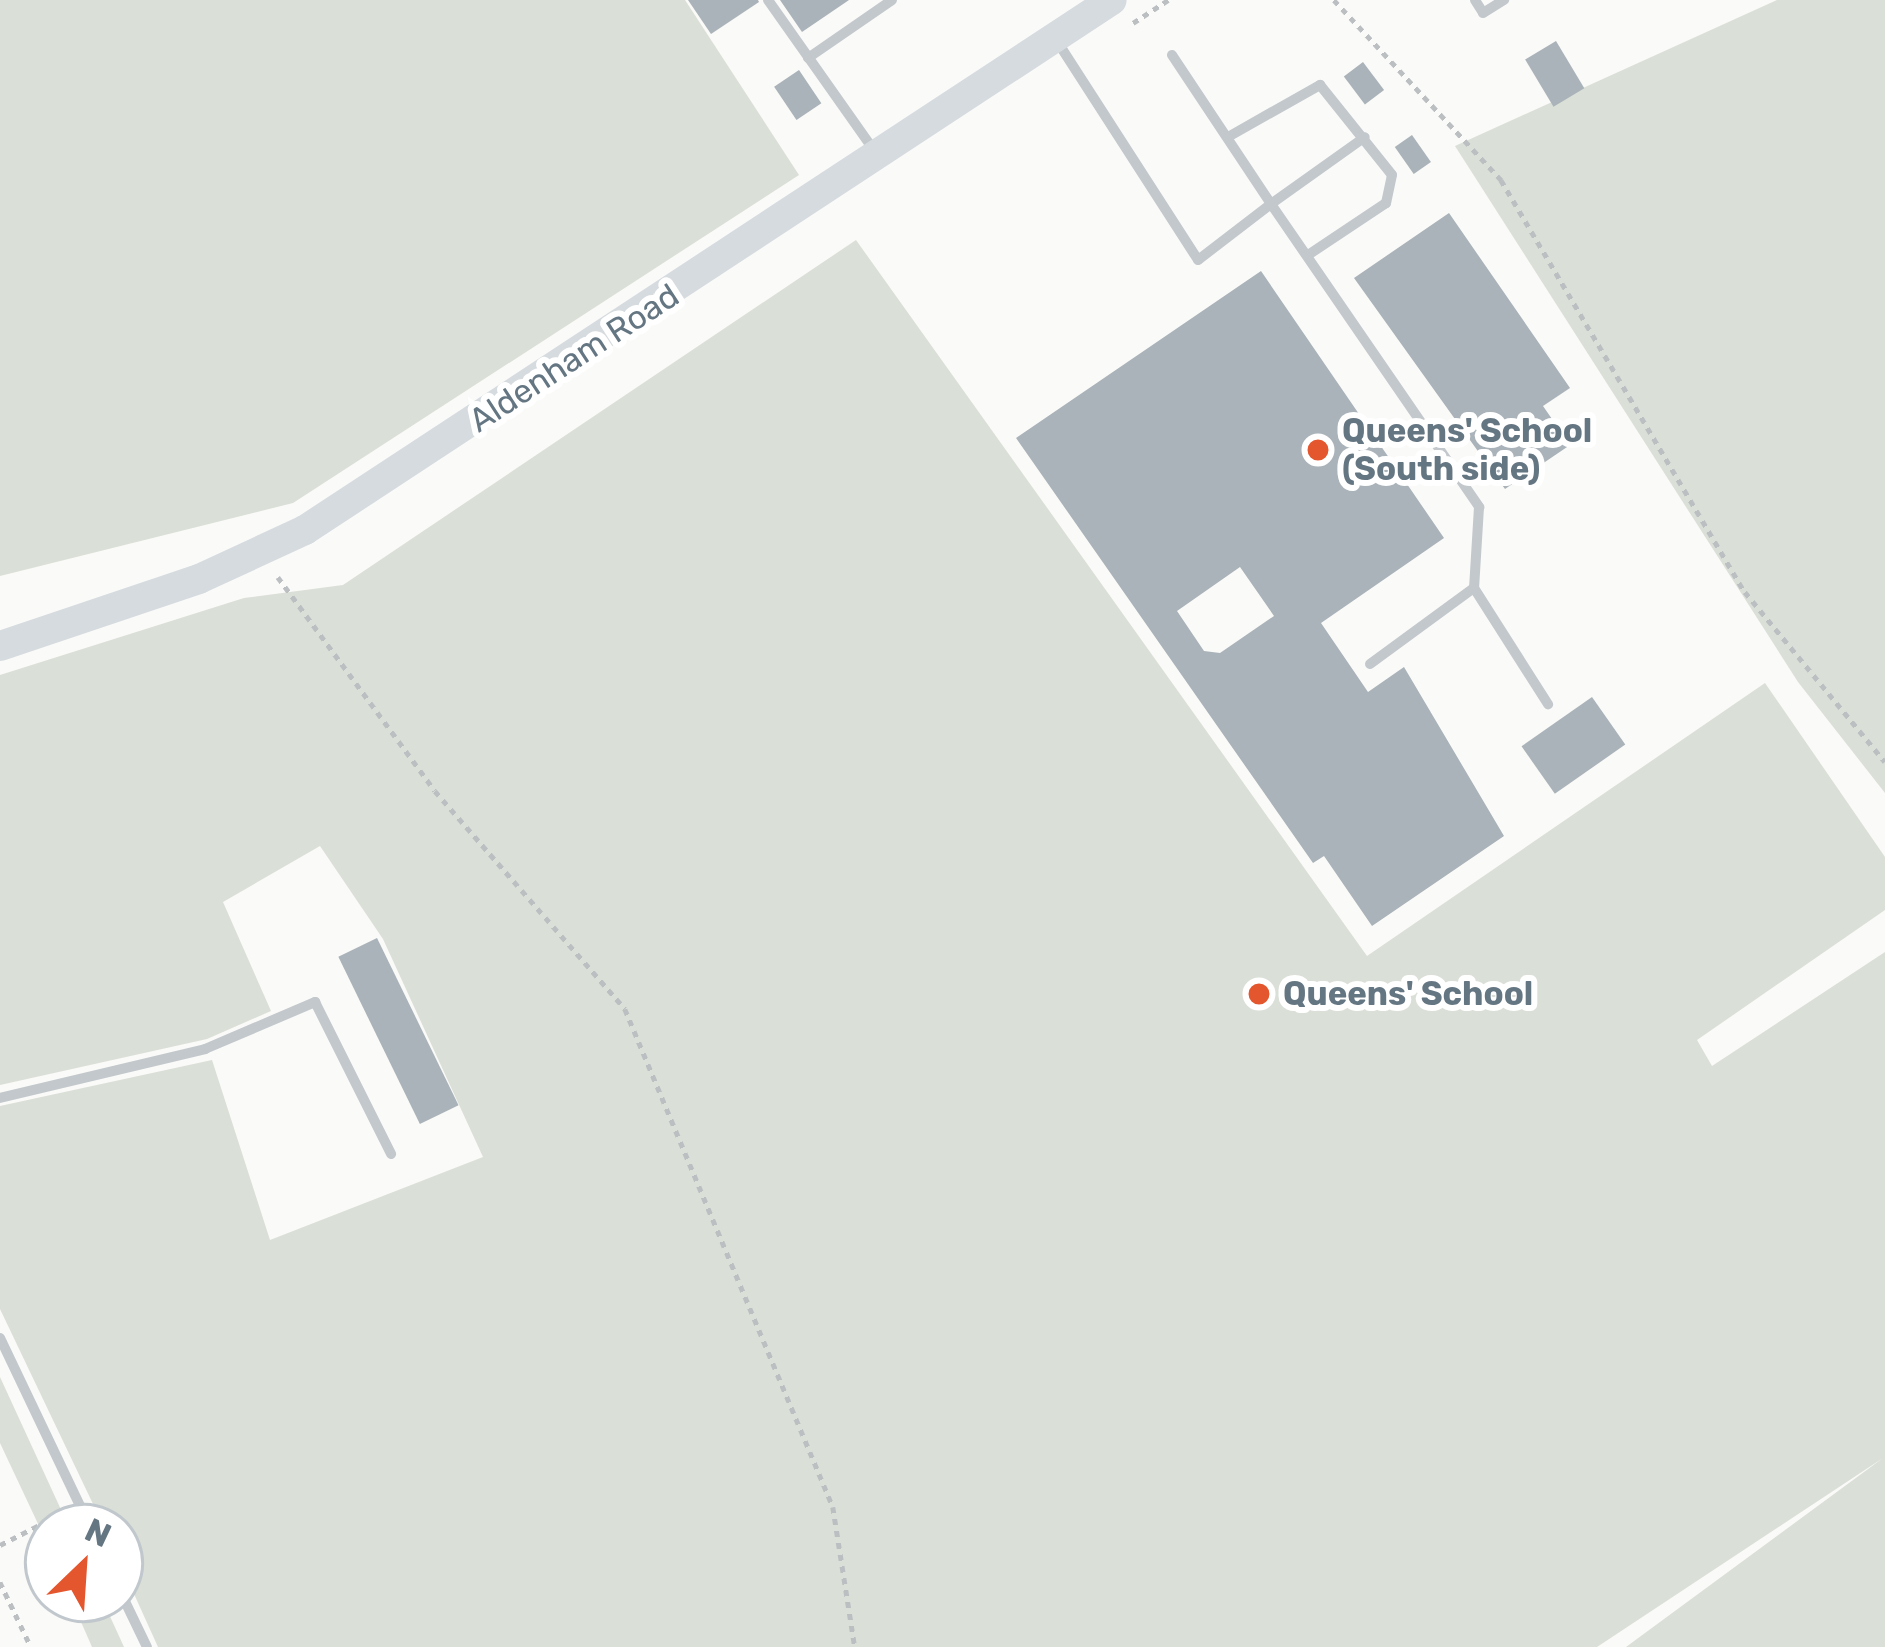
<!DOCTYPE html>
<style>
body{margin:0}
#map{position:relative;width:1885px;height:1647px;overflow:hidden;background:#fafaf8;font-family:Rubik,sans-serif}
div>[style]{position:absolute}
.green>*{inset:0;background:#dadfd7}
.building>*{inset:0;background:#aab3b9;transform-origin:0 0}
.path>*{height:4.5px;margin-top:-2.25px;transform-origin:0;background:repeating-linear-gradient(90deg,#bbbfc2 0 6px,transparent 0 12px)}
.service>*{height:10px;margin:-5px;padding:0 5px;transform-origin:5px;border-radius:5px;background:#c3c8cc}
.secondary>*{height:30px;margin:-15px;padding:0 15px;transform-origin:15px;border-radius:15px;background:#d6dbdf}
.dots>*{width:33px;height:33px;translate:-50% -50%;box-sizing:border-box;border:6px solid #fff;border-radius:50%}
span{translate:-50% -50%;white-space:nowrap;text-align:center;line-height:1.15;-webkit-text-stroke:12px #fff;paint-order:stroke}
.street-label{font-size:33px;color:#657683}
.poi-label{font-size:33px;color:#657683;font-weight:700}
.left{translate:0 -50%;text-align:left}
.north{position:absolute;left:24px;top:1503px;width:120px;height:120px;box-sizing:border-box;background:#fff;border:3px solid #c1c8cd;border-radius:50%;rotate:25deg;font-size:33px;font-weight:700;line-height:48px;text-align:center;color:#657683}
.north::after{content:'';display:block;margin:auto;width:42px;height:54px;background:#e4572e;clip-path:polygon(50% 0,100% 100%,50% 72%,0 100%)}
</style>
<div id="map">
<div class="green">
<div style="clip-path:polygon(0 0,685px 0,799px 175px,293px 503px,0 576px)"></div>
<div style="clip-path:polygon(1777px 0,1885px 0,1885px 793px,1798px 682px,1455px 146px)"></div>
<div style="clip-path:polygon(856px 240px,1367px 956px,1765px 683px,1885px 857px,1885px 910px,1697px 1040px,1712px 1066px,1885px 952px,1885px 1647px,1626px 1647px,1883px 1458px,1597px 1647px,158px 1647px,120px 1563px,120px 1527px,104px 1527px,0 1309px,0 1106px,212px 1060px,270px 1240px,483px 1157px,383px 939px,320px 846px,223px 902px,271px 1011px,207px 1039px,0 1085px,0 675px,244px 598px,343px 585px)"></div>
<div style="clip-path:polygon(0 1377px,69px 1527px,48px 1527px,48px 1545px,0 1443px)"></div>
<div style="clip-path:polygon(71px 1599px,102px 1599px,124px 1647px,92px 1647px)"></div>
</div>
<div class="building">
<div style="clip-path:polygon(688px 0,758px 0,759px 2px,711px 34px)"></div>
<div style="clip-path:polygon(780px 0,849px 0,802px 32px)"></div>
<div style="left:1556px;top:41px;width:55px;height:36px;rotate:59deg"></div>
<div style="left:1363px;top:62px;width:35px;height:24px;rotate:53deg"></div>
<div style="left:799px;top:70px;width:40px;height:30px;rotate:56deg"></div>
<div style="left:1412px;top:135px;width:33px;height:21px;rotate:55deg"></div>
<div style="clip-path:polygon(1449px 213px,1570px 388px,1543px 406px,1570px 445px,1505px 489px,1354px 278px)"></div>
<div style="clip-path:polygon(evenodd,1261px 271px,1444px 538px,1321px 623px,1368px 692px,1404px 667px,1504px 836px,1372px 926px,1324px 856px,1313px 863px,1016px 438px,1261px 271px,1240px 567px,1274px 616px,1220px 653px,1204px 651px,1177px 611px,1240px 567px)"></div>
<div style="left:1592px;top:697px;width:58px;height:86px;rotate:55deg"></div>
<div style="left:377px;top:938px;width:186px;height:43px;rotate:64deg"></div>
</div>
<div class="path">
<div style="left:1334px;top:0;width:246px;rotate:47.1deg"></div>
<div style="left:1501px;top:180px;width:479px;rotate:59.4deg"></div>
<div style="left:1745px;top:592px;width:220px;rotate:50.5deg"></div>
<div style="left:1133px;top:23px;width:42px;rotate:-33.3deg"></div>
<div style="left:278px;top:577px;width:265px;rotate:53.7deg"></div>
<div style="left:435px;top:791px;width:289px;rotate:48.9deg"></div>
<div style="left:625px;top:1009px;width:540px;rotate:67.33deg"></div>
<div style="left:833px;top:1507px;width:142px;rotate:81.1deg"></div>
<div style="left:0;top:1545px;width:59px;rotate:-27deg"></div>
<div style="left:0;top:1582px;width:72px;rotate:64.5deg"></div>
</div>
<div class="service">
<div style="left:768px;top:0;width:187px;rotate:54.8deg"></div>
<div style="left:1475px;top:0;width:15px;rotate:58deg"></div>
<div style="left:1483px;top:13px;width:25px;rotate:-32deg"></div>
<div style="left:1055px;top:38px;width:264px;rotate:57.2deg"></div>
<div style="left:1198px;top:260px;width:92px;rotate:-37.5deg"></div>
<div style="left:1271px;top:204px;width:368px;rotate:55.5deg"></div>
<div style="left:1479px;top:507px;width:81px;rotate:93.5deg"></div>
<div style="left:1474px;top:588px;width:138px;rotate:57.5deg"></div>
<div style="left:1172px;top:55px;width:179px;rotate:56.4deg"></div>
<div style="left:1271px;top:204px;width:115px;rotate:-35.5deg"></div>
<div style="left:808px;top:58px;width:102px;rotate:-34.6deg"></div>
<div style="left:1228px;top:137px;width:106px;rotate:-29.5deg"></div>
<div style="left:1320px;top:85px;width:115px;rotate:51.3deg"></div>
<div style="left:1392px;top:175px;width:29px;rotate:102deg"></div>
<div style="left:1386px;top:203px;width:94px;rotate:146.3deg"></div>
<div style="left:1370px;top:664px;width:129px;rotate:-36.2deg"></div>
<div style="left:0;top:1098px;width:211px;rotate:-13.4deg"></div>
<div style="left:205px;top:1049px;width:120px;rotate:-23.1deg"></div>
<div style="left:315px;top:1002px;width:170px;rotate:63.4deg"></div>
<div style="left:0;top:1338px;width:209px;rotate:64.5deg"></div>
<div style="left:120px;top:1591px;width:62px;rotate:64.3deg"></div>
</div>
<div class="secondary">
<div style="left:0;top:646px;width:210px;rotate:-18.6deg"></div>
<div style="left:199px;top:579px;width:117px;rotate:-24.8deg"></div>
<div style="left:305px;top:530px;width:965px;rotate:-33.3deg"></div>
</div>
<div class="dots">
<div style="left:1318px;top:450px;background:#e4572e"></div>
<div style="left:1259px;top:994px;background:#e4572e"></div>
</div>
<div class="street-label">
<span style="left:574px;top:358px;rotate:-33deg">Aldenham Road</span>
</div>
<div class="poi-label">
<span class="left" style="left:1342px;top:450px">Queens' School<br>(South side)</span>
<span class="left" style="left:1283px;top:994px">Queens' School</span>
</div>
<div class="north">N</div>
</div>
